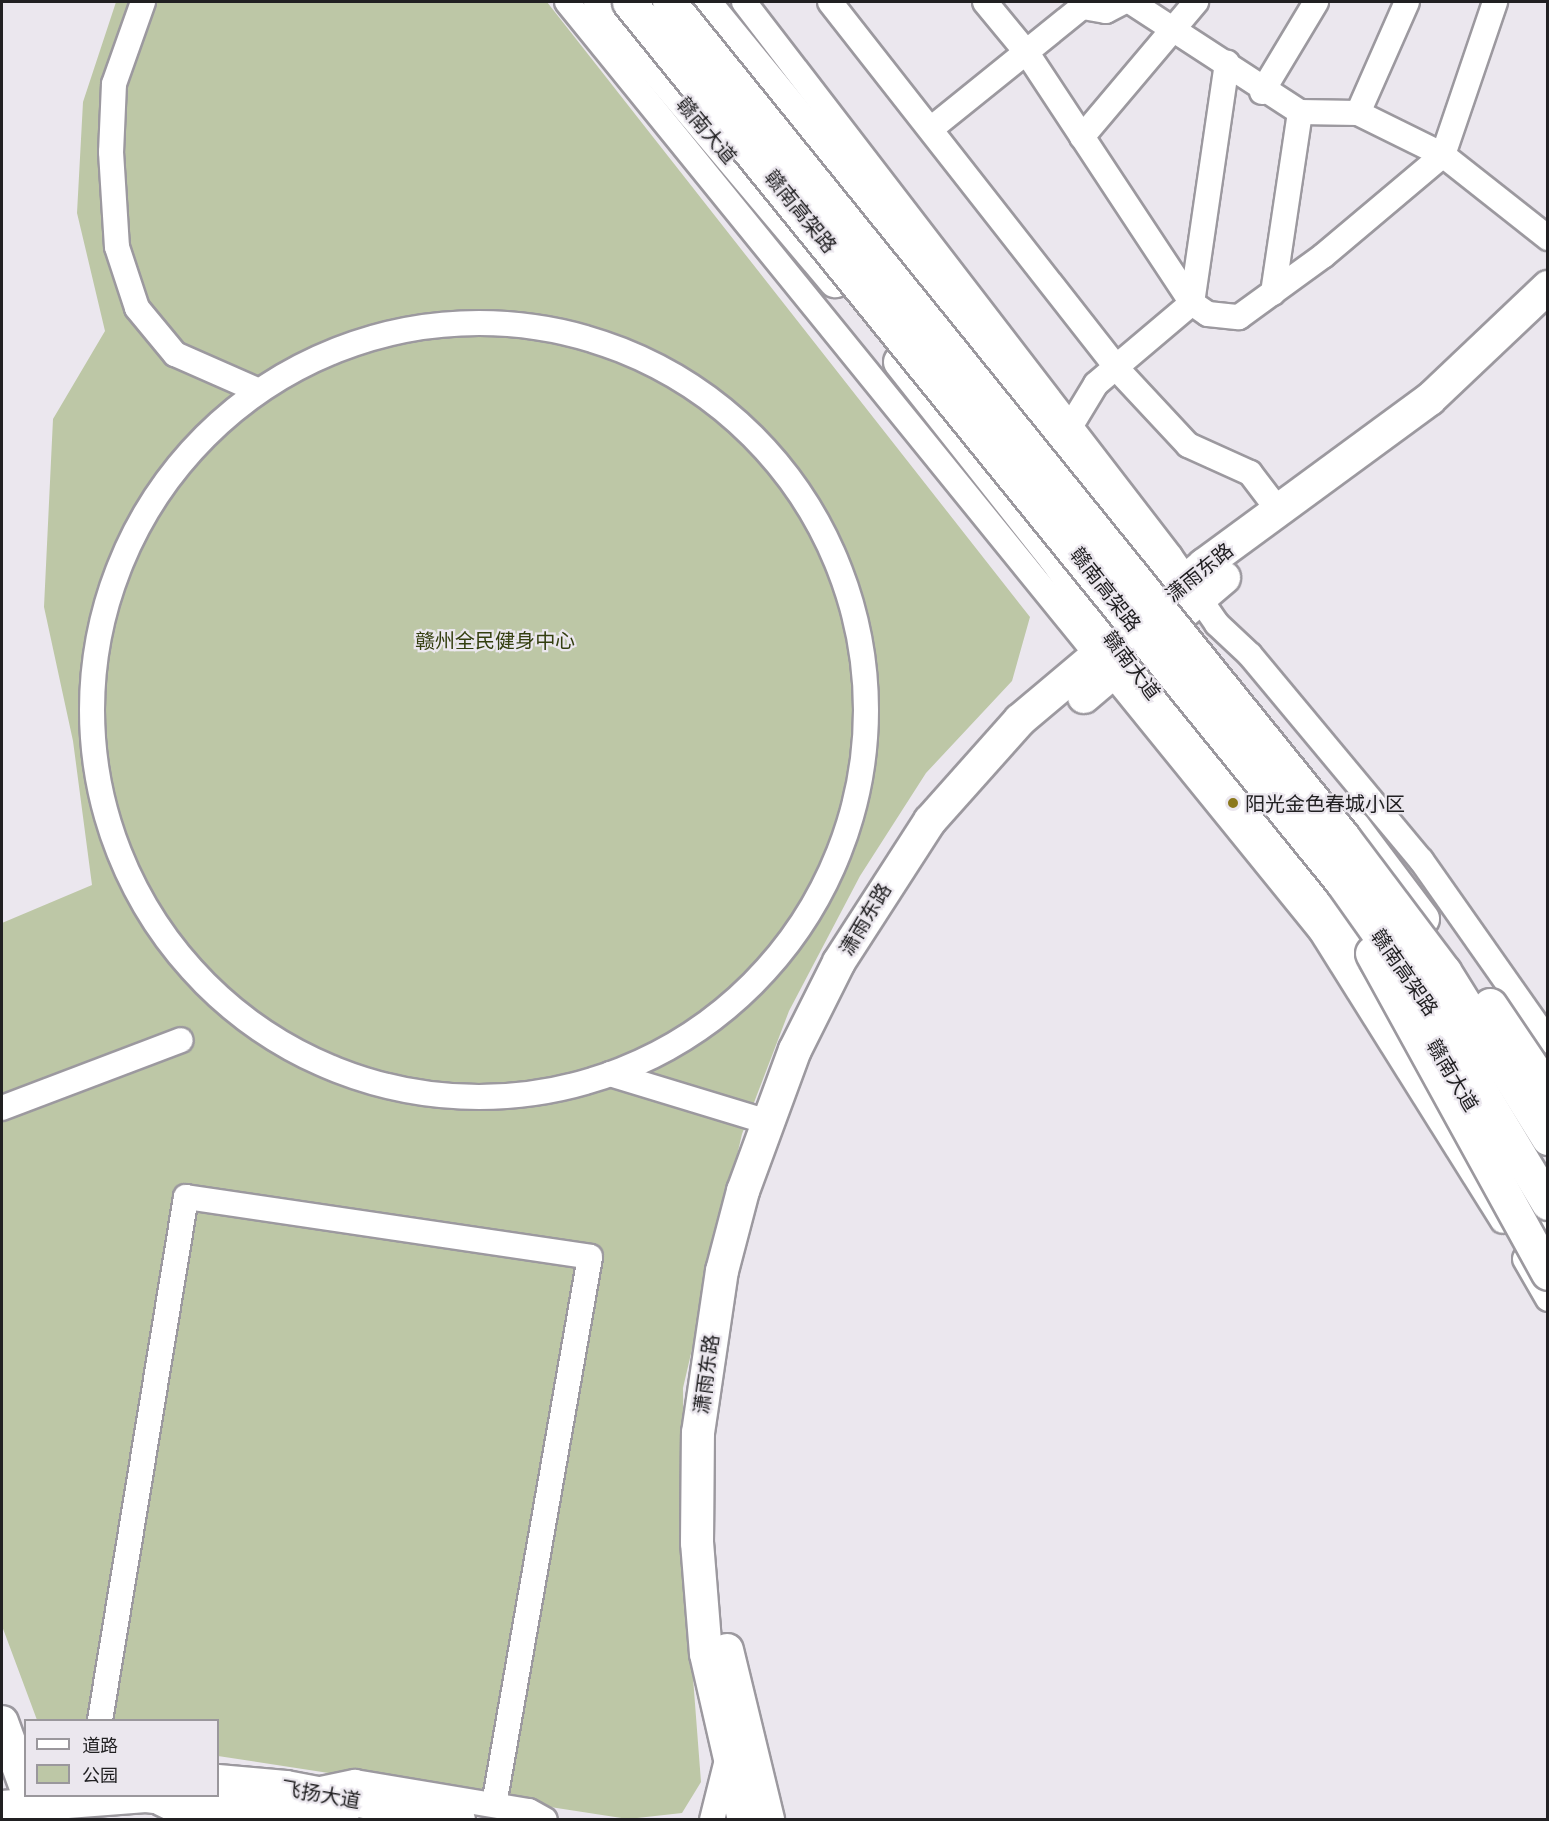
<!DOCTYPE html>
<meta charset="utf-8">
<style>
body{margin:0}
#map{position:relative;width:1549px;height:1821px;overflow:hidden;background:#ebe7ee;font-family:"Golos Text","Noto Sans SC",sans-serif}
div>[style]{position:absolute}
.green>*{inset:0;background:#bdc7a6}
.roads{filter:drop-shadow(2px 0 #9c999f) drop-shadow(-2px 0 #9c999f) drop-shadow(0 2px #9c999f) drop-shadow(0 -2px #9c999f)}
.minor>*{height:24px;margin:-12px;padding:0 12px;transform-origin:12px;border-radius:12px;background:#fff}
.minor>.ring{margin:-12px;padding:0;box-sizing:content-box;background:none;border:24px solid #fff;border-radius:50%}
.major>*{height:32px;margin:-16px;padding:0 16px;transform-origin:16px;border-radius:16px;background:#fff}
.bridges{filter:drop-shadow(2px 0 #9c999f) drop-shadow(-2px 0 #9c999f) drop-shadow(0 2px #9c999f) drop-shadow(0 -2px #9c999f)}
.highway-bridge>*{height:33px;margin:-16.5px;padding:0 16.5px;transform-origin:16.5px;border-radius:16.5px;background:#fff}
.dots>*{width:16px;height:16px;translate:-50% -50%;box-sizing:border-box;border:3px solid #ebe7ee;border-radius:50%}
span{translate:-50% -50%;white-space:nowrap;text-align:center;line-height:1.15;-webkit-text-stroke:4.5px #ebe7ee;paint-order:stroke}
.street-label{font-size:20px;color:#212022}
.park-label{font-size:20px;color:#333e0f}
.poi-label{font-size:20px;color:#212022}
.left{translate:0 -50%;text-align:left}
.frame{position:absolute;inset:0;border:3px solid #212022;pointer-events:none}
.legend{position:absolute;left:24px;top:1719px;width:195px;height:78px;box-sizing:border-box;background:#ebe7ee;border:2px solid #9a979c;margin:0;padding:8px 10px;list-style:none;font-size:18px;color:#212022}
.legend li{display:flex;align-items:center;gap:12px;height:30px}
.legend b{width:30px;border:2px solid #9a979c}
</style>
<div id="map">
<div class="green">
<div style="clip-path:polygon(116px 2px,547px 2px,1030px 617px,1012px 681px,926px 773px,860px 876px,789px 1011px,742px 1134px,683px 1388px,685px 1573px,701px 1782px,682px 1813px,628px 1819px,218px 1756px,218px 1720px,37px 1720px,2px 1626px,2px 923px,92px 885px,73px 741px,44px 607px,53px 419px,105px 331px,77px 213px,83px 102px)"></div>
</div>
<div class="roads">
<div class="minor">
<div style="left:143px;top:2px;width:87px;rotate:109.5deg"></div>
<div style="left:114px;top:84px;width:68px;rotate:92.5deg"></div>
<div style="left:111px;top:152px;width:95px;rotate:86.4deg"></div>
<div style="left:117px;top:247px;width:64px;rotate:71.8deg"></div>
<div style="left:137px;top:308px;width:60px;rotate:50.4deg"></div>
<div style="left:175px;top:354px;width:90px;rotate:23.7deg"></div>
<div style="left:567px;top:2px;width:1196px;rotate:50.94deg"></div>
<div style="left:1321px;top:931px;width:342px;rotate:57.9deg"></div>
<div style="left:744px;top:2px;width:699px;rotate:52.44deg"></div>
<div style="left:1170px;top:556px;width:83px;rotate:55.3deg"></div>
<div style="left:1217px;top:624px;width:45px;rotate:43.2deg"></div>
<div style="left:1250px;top:655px;width:267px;rotate:50.2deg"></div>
<div style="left:1421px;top:860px;width:221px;rotate:54.9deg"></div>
<div style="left:830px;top:2px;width:470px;rotate:51.9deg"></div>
<div style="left:1120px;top:372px;width:100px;rotate:47deg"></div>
<div style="left:1188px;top:445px;width:68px;rotate:24.3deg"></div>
<div style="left:1250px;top:473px;width:48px;rotate:52.7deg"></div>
<div style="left:985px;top:2px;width:66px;rotate:50.5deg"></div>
<div style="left:1027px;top:53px;width:300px;rotate:56.6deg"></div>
<div style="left:1192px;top:303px;width:19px;rotate:35deg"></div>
<div style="left:1208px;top:314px;width:31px;rotate:6deg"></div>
<div style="left:1239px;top:317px;width:104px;rotate:-36deg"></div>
<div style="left:1323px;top:256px;width:157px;rotate:-40.1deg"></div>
<div style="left:1443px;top:155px;width:162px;rotate:-71.2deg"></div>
<div style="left:1131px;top:2px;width:202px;rotate:33.1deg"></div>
<div style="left:1300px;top:112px;width:58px;rotate:1deg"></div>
<div style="left:1358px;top:113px;width:95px;rotate:26.3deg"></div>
<div style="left:1443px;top:155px;width:134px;rotate:38.3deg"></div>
<div style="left:1083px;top:7px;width:23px;rotate:10deg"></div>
<div style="left:1106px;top:11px;width:19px;rotate:-28deg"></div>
<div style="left:1262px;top:92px;width:105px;rotate:-59deg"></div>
<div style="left:1358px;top:113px;width:121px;rotate:-66.2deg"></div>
<div style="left:932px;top:128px;width:201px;rotate:-38.9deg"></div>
<div style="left:1082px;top:137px;width:177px;rotate:-49.8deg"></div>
<div style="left:1273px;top:293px;width:183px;rotate:-81.5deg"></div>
<div class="ring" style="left:92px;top:323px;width:750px;height:750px"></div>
<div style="left:1070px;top:427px;width:50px;rotate:-58.8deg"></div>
<div style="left:1096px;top:384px;width:126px;rotate:-40.2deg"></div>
<div style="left:1192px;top:303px;width:243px;rotate:-81.7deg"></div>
<div style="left:610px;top:1074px;width:165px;rotate:16.9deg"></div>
<div style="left:2px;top:1108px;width:191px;rotate:-20.8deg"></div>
<div style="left:1525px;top:1259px;width:46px;rotate:60.1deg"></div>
<div style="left:100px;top:1720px;width:530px;rotate:-80.66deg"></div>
<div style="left:186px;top:1197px;width:408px;rotate:8.4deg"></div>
<div style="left:590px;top:1257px;width:556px;rotate:99.94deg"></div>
<div style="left:316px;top:1790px;width:40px;rotate:-12deg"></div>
<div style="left:355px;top:1782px;width:176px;rotate:9.5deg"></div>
<div style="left:529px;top:1811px;width:18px;rotate:29deg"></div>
<div style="left:162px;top:1804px;width:37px;rotate:26deg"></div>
<div style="left:712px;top:1820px;width:62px;rotate:-76deg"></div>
</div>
<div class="major">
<div style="left:600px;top:2px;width:365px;rotate:49.9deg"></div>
<div style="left:704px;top:2px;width:311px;rotate:50.7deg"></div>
<div style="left:901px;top:243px;width:462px;rotate:52.7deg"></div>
<div style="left:900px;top:362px;width:250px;rotate:51.7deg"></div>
<div style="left:1055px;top:558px;width:157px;rotate:54.6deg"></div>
<div style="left:1146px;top:686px;width:376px;rotate:50.4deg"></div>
<div style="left:1084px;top:697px;width:184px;rotate:-40.4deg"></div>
<div style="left:1354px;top:827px;width:115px;rotate:53.1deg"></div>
<div style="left:1513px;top:1175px;width:69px;rotate:59.3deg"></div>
<div style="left:727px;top:1650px;width:175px;rotate:76.4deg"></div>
<div style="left:2px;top:1722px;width:70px;rotate:70deg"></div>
<div style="left:218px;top:1781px;width:68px;rotate:5deg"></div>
<div style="left:286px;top:1787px;width:176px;rotate:10.8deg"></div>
<div style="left:2px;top:1807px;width:144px;rotate:-4.4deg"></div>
<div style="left:146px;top:1796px;width:198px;rotate:6.9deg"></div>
<div style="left:744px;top:1820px;width:170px;rotate:-102.9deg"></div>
<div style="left:706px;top:1654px;width:111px;rotate:-94.6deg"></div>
<div style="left:697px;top:1543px;width:110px;rotate:-89.5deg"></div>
<div style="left:698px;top:1433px;width:164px;rotate:-81.6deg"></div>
<div style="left:722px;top:1271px;width:83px;rotate:-75.3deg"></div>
<div style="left:743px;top:1191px;width:150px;rotate:-69.8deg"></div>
<div style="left:795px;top:1050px;width:98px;rotate:-63.4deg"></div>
<div style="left:839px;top:962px;width:168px;rotate:-57.2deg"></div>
<div style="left:930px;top:821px;width:135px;rotate:-48.3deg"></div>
<div style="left:1020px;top:720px;width:241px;rotate:-40.1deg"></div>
<div style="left:1204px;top:565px;width:280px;rotate:-36.3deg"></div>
<div style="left:1430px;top:399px;width:163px;rotate:-43.5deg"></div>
</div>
</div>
<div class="bridges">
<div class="highway-bridge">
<div style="left:629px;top:2px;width:1133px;rotate:50.98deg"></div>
<div style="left:1342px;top:882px;width:151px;rotate:54.7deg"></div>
<div style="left:1429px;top:1005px;width:231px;rotate:59deg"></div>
<div style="left:669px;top:2px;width:1073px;rotate:51.09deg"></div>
<div style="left:1343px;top:837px;width:168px;rotate:53deg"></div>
<div style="left:1444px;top:971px;width:197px;rotate:58.1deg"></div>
<div style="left:1372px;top:953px;width:365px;rotate:61.2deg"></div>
<div style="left:1490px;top:1005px;width:104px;rotate:56deg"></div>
</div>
</div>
<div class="dots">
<div style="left:1233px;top:803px;background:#8b781c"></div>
</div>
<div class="street-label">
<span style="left:707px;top:130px;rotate:50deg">赣南大道</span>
<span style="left:801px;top:211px;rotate:51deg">赣南高架路</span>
<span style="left:1199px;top:572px;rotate:-39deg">潇雨东路</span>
<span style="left:1106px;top:589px;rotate:52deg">赣南高架路</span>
<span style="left:1132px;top:665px;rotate:53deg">赣南大道</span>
<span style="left:865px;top:919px;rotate:-59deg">潇雨东路</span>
<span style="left:1405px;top:972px;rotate:55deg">赣南高架路</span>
<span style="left:1453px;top:1075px;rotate:59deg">赣南大道</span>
<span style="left:706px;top:1374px;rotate:-82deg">潇雨东路</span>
<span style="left:321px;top:1794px;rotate:10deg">飞扬大道</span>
</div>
<div class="park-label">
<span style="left:495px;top:640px">赣州全民健身中心</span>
</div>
<div class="poi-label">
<span class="left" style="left:1245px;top:803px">阳光金色春城小区</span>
</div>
<div class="frame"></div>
<ul class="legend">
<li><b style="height:8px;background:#fff"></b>道路</li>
<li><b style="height:16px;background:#bdc7a6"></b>公园</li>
</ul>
</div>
